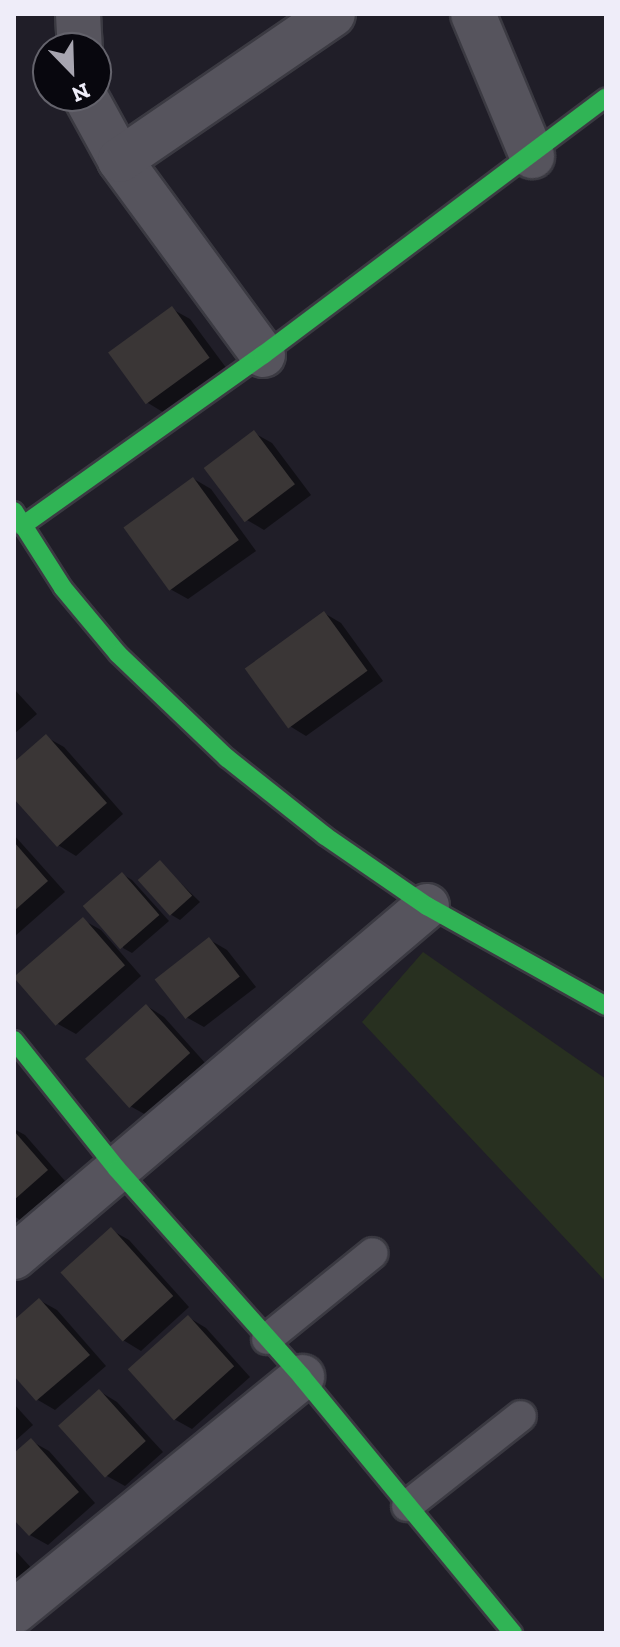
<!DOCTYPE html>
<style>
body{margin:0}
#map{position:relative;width:620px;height:1647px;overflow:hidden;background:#201e28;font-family:"Zilla Slab",serif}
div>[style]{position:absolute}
.green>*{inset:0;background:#283020}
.shadow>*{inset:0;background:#0007}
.building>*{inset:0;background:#3a3636;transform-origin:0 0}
.roads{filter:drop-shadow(2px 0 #3b3a42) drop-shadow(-2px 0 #3b3a42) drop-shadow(0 2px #3b3a42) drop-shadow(0 -2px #3b3a42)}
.lane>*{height:30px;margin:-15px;padding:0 15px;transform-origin:15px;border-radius:15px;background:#56545d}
.street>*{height:44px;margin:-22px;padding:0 22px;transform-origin:22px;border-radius:22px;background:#56545d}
.fast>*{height:18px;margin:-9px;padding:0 9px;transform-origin:9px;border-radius:9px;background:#30b455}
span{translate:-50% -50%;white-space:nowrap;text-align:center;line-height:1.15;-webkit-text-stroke:6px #08070e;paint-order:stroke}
.frame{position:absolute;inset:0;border:16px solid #efedf9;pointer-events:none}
.north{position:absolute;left:32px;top:32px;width:80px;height:80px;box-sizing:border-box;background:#08070e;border:2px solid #64636c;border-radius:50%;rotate:157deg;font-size:22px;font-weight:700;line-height:32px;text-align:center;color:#efedf9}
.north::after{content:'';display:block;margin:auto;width:28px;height:36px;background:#a7a5b0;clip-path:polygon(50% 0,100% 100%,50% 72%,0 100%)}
</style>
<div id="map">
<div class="green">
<div style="clip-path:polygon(423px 952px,606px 1079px,606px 1282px,362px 1022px)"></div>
</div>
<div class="shadow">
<div style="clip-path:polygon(172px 309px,190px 319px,227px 369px,166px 414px,148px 403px)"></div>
<div style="clip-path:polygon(254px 433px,272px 443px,311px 495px,264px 530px,247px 520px)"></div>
<div style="clip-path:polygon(194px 479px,211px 489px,256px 551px,188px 599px,170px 589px)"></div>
<div style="clip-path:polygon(324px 613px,341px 623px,383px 681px,306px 736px,288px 725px)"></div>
<div style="clip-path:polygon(14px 689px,37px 714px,14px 734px)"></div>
<div style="clip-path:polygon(46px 737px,64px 747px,123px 814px,76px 856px,58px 845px,14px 796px,14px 765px)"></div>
<div style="clip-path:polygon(14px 835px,65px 892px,14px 937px)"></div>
<div style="clip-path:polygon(160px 863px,200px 902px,180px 920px,170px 914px)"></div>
<div style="clip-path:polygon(122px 874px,132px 880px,169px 921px,132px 953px,123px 948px)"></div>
<div style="clip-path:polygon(83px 920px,101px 930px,141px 976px,76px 1034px,58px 1024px)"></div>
<div style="clip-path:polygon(210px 940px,227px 950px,256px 987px,204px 1027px,186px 1017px)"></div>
<div style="clip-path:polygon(147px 1006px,164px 1017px,206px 1064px,148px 1116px,130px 1106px)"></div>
<div style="clip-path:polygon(14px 1129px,25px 1135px,65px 1181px,20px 1220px,14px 1216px)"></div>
<div style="clip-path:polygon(111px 1230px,129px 1240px,189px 1307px,141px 1351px,123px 1340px)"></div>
<div style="clip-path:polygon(39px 1300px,57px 1310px,106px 1366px,55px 1410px,38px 1400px,14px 1373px,14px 1322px)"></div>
<div style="clip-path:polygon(188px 1317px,206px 1328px,250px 1377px,192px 1429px,174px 1419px)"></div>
<div style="clip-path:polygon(99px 1391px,117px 1402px,163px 1452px,125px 1486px,107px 1476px)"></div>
<div style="clip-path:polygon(14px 1404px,33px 1425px,14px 1442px)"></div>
<div style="clip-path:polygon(31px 1441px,49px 1451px,95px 1503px,48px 1545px,30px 1535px,14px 1517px,14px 1456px)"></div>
<div style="clip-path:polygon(14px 1549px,34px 1571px,14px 1589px)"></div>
</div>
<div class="building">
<div style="left:172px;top:306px;width:64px;height:79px;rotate:54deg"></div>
<div style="left:254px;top:430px;width:68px;height:63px;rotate:53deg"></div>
<div style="left:193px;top:477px;width:78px;height:86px;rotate:54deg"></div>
<div style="left:324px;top:611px;width:74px;height:98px;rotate:54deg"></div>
<div style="clip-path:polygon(46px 734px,107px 803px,57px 847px,14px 799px,14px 762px)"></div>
<div style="clip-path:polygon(14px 842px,48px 881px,14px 911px)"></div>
<div style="left:160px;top:860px;width:48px;height:30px;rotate:48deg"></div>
<div style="left:122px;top:872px;width:57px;height:52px;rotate:49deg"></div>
<div style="left:83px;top:917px;width:64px;height:92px;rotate:49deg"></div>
<div style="left:209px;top:937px;width:50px;height:69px;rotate:52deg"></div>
<div style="left:146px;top:1004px;width:66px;height:82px;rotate:48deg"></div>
<div style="clip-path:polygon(14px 1131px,48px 1170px,14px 1200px)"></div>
<div style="left:111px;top:1227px;width:93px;height:68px;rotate:48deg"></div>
<div style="clip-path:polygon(39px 1298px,90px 1355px,36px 1401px,14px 1376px,14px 1320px)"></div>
<div style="left:188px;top:1315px;width:69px;height:81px;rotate:48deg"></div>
<div style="left:99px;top:1389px;width:70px;height:55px;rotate:48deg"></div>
<div style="clip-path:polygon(31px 1438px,79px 1492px,29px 1536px,14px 1520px,14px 1453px)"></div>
</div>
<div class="roads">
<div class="lane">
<div style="left:267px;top:1339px;width:136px;rotate:-39.1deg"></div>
<div style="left:407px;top:1506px;width:145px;rotate:-38.3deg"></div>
</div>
<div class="street">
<div style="left:78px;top:14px;width:34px;rotate:87deg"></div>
<div style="left:473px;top:14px;width:154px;rotate:67.4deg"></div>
<div style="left:85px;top:96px;width:73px;rotate:61.3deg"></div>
<div style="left:263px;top:355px;width:242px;rotate:-126.3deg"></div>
<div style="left:120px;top:160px;width:258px;rotate:-34.4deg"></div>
<div style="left:14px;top:1257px;width:542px;rotate:-40.36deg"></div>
<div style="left:14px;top:1612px;width:372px;rotate:-39.2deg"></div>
</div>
<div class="fast">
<div style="left:14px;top:511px;width:91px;rotate:57.5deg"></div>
<div style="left:63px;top:588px;width:86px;rotate:50.2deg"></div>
<div style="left:118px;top:654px;width:151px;rotate:43.7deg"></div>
<div style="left:227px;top:758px;width:125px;rotate:38.5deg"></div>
<div style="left:325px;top:836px;width:124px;rotate:34.5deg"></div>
<div style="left:427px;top:906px;width:205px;rotate:29.2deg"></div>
<div style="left:22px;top:526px;width:296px;rotate:-35.4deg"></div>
<div style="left:263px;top:355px;width:429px;rotate:-36.9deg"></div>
<div style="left:14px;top:1040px;width:165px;rotate:51.4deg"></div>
<div style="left:117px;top:1169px;width:278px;rotate:48.3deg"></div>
<div style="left:302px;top:1377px;width:332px;rotate:50.5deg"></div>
</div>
</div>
<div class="frame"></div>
<div class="north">N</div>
</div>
